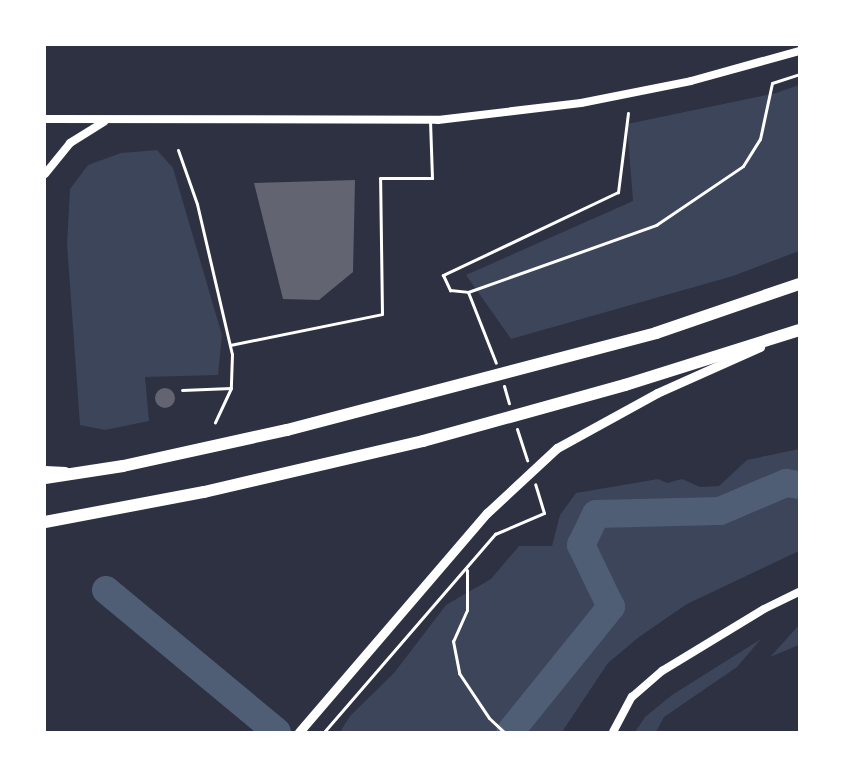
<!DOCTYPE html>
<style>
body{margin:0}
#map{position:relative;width:844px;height:777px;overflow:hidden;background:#2d3142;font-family:Helvetica,sans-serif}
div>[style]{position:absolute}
.green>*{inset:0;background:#3c4559}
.river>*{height:28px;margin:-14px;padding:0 14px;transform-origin:14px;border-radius:14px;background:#4f5d75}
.building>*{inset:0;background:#626471}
.round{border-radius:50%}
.path>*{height:3px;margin:-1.5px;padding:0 1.5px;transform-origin:1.5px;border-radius:1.5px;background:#fff}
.service>*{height:3px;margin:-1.5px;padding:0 1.5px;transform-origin:1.5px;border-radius:1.5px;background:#fff}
.tertiary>*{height:8px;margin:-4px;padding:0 4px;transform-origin:4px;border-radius:4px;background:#fff}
.secondary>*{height:9px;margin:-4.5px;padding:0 4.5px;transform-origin:4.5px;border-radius:4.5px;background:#fff}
.motorway>*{height:12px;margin:-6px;padding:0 6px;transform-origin:6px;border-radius:6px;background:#fff}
span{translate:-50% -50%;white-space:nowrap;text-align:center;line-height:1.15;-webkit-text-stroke:6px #fff;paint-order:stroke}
.frame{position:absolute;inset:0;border:46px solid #fff;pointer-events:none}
</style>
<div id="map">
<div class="green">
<div style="clip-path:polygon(799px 85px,799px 251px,733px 276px,511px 339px,466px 275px,633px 201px,627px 124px,776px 93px)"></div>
<div style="clip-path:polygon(157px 150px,173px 168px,222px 335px,218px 375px,145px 377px,149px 421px,105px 430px,80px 425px,67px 244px,70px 189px,88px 165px,121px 153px)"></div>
<div style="clip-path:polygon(799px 449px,799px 551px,687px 604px,639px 637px,608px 663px,562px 732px,340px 732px,350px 716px,394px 673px,446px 605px,491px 579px,519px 546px,552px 546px,560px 515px,576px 493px,658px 479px,667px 483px,682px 479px,700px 487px,719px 486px,747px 460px)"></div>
<div style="clip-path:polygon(799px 625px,799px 645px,770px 657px)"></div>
<div style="clip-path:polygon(761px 639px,737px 667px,664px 717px,656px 732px,635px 732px,645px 717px,672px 695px)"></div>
</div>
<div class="river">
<div style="left:106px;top:590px;width:222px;rotate:39.7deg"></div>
<div style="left:510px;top:732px;width:161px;rotate:-51.1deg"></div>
<div style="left:611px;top:607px;width:69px;rotate:-115.8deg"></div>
<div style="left:581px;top:545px;width:34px;rotate:-64deg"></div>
<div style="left:596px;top:514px;width:124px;rotate:-1.4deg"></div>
<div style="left:720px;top:511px;width:72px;rotate:-23deg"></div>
<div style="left:786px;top:483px;width:13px;rotate:9deg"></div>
</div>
<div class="building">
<div style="clip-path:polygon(355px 180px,353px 272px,319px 300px,283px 299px,254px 183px)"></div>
<div class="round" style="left:155px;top:388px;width:20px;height:20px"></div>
</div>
<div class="path">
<div style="left:628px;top:113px;width:80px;rotate:97.2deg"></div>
<div style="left:618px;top:192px;width:194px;rotate:154.6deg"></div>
<div style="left:443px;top:275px;width:17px;rotate:65deg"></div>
<div style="left:450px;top:290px;width:18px;rotate:6deg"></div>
<div style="left:468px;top:292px;width:200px;rotate:-19.6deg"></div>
<div style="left:656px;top:225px;width:105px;rotate:-34.1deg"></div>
<div style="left:743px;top:166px;width:32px;rotate:-58deg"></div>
<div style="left:760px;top:139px;width:57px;rotate:-77.9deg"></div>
<div style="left:772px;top:83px;width:28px;rotate:-18deg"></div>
<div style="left:468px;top:292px;width:76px;rotate:68.5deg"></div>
<div style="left:504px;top:386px;width:18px;rotate:74deg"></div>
<div style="left:517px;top:429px;width:33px;rotate:72deg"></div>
<div style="left:467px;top:570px;width:40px;rotate:90deg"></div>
<div style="left:467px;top:610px;width:34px;rotate:114deg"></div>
<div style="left:453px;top:641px;width:33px;rotate:79deg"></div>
<div style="left:459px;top:673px;width:54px;rotate:56.3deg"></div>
<div style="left:489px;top:718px;width:21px;rotate:43deg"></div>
<div style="left:324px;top:732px;width:262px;rotate:-49.2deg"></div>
<div style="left:495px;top:534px;width:53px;rotate:-23.2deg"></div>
<div style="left:544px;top:513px;width:30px;rotate:-107deg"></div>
</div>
<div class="service">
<div style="left:178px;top:150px;width:57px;rotate:70.6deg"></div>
<div style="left:197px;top:204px;width:154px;rotate:76.9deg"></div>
<div style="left:232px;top:354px;width:34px;rotate:92deg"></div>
<div style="left:231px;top:388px;width:38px;rotate:115deg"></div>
<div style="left:230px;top:345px;width:155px;rotate:-11.5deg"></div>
<div style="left:382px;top:314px;width:136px;rotate:-90.8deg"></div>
<div style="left:380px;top:178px;width:52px"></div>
<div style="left:432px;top:178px;width:56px;rotate:-92deg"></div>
<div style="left:182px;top:390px;width:49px;rotate:-2.3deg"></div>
</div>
<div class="tertiary">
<div style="left:45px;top:119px;width:393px;rotate:0.1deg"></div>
<div style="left:438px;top:120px;width:144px;rotate:-6.8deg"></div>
<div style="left:581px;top:103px;width:112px;rotate:-11.3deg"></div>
<div style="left:691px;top:81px;width:112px;rotate:-15.5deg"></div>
<div style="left:45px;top:174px;width:40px;rotate:-51deg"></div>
<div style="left:70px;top:143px;width:40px;rotate:-32deg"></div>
<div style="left:613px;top:732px;width:40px;rotate:-62deg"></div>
<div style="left:632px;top:697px;width:40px;rotate:-41deg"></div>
<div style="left:662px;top:671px;width:119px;rotate:-31.3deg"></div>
<div style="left:764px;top:609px;width:39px;rotate:-26deg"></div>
</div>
<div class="secondary">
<div style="left:45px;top:470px;width:20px;rotate:3deg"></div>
<div style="left:299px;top:732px;width:289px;rotate:-49.4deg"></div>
<div style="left:487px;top:513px;width:96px;rotate:-42.9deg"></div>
<div style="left:557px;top:448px;width:114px;rotate:-28.8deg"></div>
<div style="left:657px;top:393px;width:113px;rotate:-24.1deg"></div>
</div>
<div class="motorway">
<div style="left:45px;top:478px;width:79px;rotate:-8.7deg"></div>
<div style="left:123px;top:466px;width:168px;rotate:-12.4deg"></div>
<div style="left:287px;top:430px;width:382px;rotate:-14.7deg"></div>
<div style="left:656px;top:333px;width:151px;rotate:-18.9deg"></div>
<div style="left:45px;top:522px;width:162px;rotate:-10.7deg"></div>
<div style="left:204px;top:492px;width:225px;rotate:-13.1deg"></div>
<div style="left:423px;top:441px;width:210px;rotate:-15.5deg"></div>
<div style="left:625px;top:385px;width:182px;rotate:-17.5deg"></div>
</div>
<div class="frame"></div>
</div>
